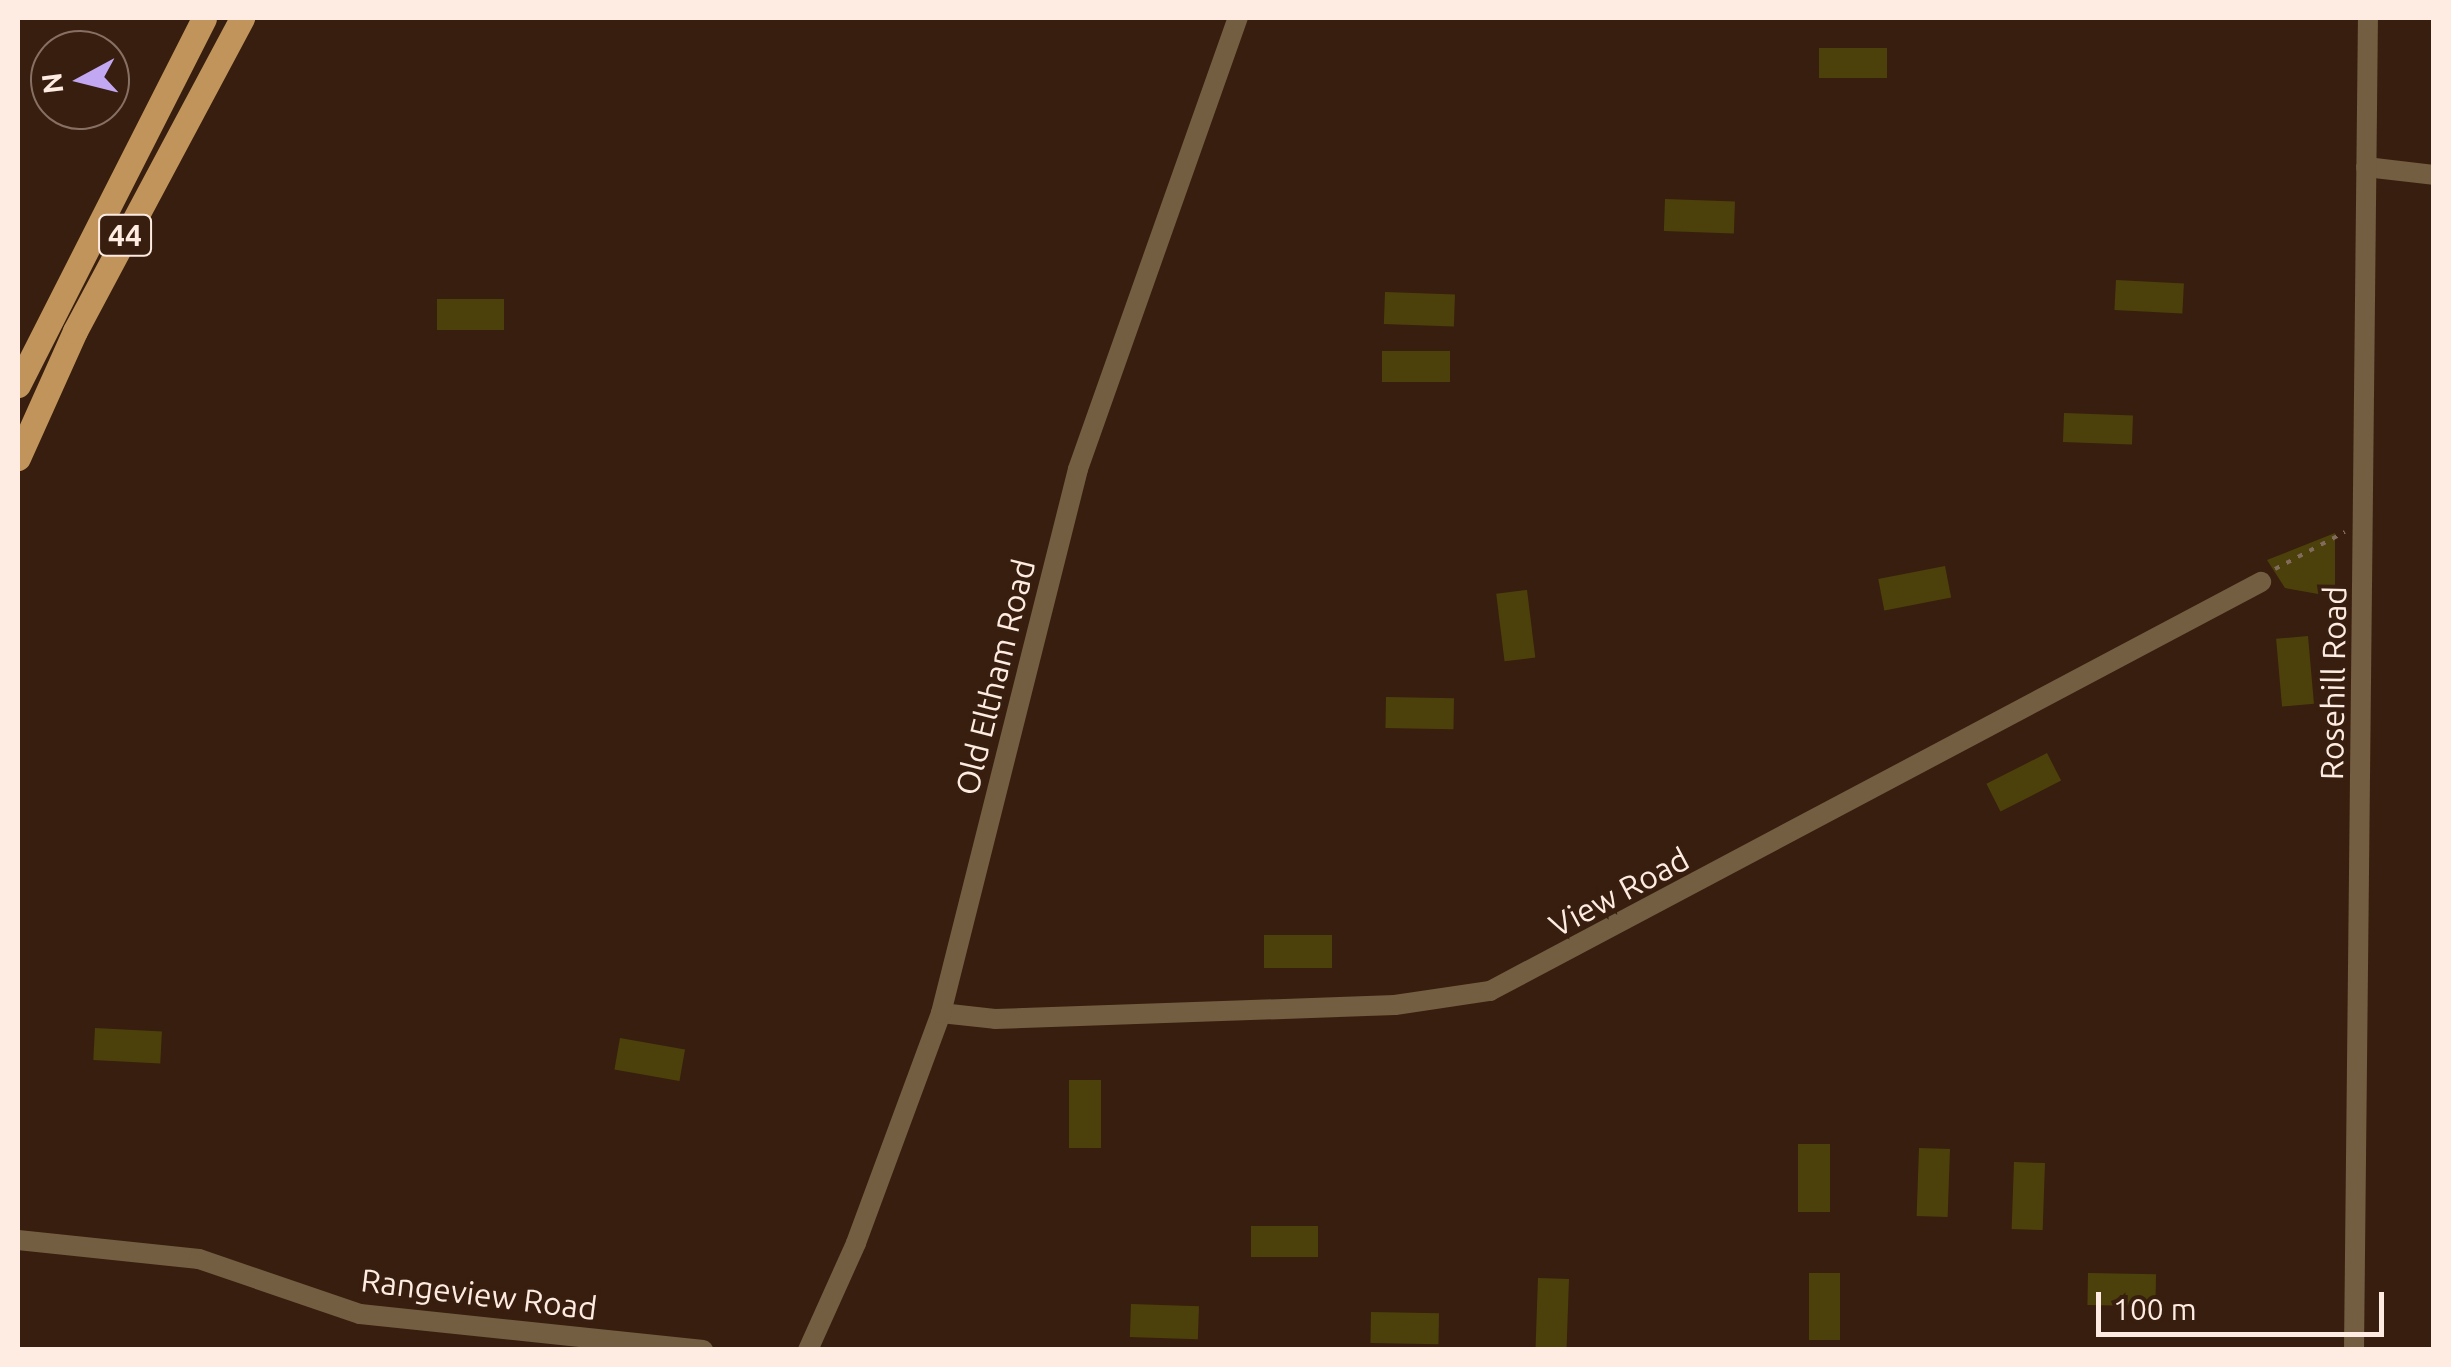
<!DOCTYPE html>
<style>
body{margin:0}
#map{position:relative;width:2451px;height:1367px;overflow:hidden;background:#381e0e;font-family:Ubuntu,sans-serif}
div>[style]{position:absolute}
.green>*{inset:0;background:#4d410b;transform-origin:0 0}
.path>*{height:4px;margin-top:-2px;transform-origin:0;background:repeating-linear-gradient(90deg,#826b5d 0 5px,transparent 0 13px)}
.street>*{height:20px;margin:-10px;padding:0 10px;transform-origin:10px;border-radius:10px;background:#735e42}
.primary>*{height:25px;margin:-12.5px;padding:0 12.5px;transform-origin:12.5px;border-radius:12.5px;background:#c0945a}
span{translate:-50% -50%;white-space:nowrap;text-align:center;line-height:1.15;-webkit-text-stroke:8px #381e0e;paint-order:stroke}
.shield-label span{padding:2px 8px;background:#381e0e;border:2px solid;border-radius:8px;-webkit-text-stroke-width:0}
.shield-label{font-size:30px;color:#feece2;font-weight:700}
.street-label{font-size:32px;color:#feece2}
.frame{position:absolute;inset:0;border:20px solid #feece2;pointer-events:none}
.north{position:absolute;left:30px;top:30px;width:100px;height:100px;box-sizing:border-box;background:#381e0e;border:2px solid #877063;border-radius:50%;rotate:263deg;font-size:28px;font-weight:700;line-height:40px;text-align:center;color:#feece2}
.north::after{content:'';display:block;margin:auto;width:35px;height:45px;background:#c2a8f2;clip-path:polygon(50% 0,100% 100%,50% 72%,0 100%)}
.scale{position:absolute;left:2096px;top:1292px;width:288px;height:45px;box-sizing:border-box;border:5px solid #feece2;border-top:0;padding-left:12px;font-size:30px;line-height:35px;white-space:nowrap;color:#feece2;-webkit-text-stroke:8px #381e0e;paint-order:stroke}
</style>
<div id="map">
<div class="green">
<div style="left:1819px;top:48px;width:68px;height:30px"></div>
<div style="left:1665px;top:199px;width:70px;height:32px;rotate:2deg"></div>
<div style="left:2116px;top:280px;width:68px;height:30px;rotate:3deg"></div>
<div style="left:1385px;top:292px;width:70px;height:32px;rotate:2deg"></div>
<div style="left:437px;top:299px;width:67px;height:31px"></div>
<div style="left:1382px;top:351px;width:68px;height:31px"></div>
<div style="left:2064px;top:413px;width:69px;height:29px;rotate:2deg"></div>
<div style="clip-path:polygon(2335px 533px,2335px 597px,2285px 588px,2267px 560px)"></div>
<div style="left:1945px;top:566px;width:32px;height:68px;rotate:79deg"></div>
<div style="left:1527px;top:590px;width:68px;height:31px;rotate:83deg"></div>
<div style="left:2308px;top:636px;width:68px;height:32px;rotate:85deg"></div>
<div style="left:1386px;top:697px;width:68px;height:31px;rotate:1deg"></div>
<div style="left:2047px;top:753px;width:31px;height:68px;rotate:63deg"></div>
<div style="left:1332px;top:935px;width:33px;height:68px;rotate:90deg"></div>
<div style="left:95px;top:1028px;width:67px;height:32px;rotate:3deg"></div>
<div style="left:620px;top:1038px;width:66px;height:32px;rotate:10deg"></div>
<div style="left:1069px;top:1080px;width:32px;height:68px"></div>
<div style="left:1798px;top:1144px;width:32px;height:68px"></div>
<div style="left:1919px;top:1148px;width:31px;height:68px;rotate:2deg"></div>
<div style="left:2014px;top:1162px;width:31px;height:67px;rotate:2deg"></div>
<div style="left:1318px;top:1226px;width:31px;height:67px;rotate:90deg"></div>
<div style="left:1809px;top:1273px;width:31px;height:67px"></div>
<div style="left:2088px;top:1273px;width:68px;height:32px;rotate:1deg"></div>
<div style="left:1538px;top:1278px;width:31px;height:69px;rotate:2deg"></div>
<div style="left:1131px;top:1304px;width:68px;height:33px;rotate:2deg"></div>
<div style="left:1371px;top:1312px;width:68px;height:31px;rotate:1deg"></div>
</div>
<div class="path">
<div style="left:2275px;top:569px;width:79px;rotate:-27.9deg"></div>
</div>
<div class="street">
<div style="left:2366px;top:167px;width:68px;rotate:6.7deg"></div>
<div style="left:941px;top:1013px;width:54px;rotate:6.3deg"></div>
<div style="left:995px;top:1019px;width:400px;rotate:-2deg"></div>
<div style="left:1395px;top:1005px;width:96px;rotate:-8.4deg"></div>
<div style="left:1490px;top:991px;width:873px;rotate:-27.95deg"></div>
<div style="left:18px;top:1240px;width:182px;rotate:6deg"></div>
<div style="left:199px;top:1259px;width:170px;rotate:18.9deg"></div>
<div style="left:360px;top:1314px;width:345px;rotate:6deg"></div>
<div style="left:808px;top:1350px;width:117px;rotate:-65.8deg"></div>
<div style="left:856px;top:1243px;width:245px;rotate:-69.7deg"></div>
<div style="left:941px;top:1013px;width:561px;rotate:-75.86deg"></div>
<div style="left:1078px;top:469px;width:479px;rotate:-70.5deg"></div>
<div style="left:2354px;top:1350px;width:1332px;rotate:-89.4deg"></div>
</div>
<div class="primary">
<div style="left:18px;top:385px;width:411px;rotate:-63.1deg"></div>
<div style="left:18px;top:458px;width:139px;rotate:-65.8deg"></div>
<div style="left:75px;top:331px;width:355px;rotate:-61.9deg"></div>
</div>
<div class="shield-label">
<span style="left:125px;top:235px">44</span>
</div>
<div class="street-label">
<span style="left:995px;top:677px;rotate:-76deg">Old Eltham Road</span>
<span style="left:2333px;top:683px;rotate:-89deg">Rosehill Road</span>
<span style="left:1619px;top:892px;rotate:-28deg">View Road</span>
<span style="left:479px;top:1294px;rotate:7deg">Rangeview Road</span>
</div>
<div class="frame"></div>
<div class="north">N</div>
<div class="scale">100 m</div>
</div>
